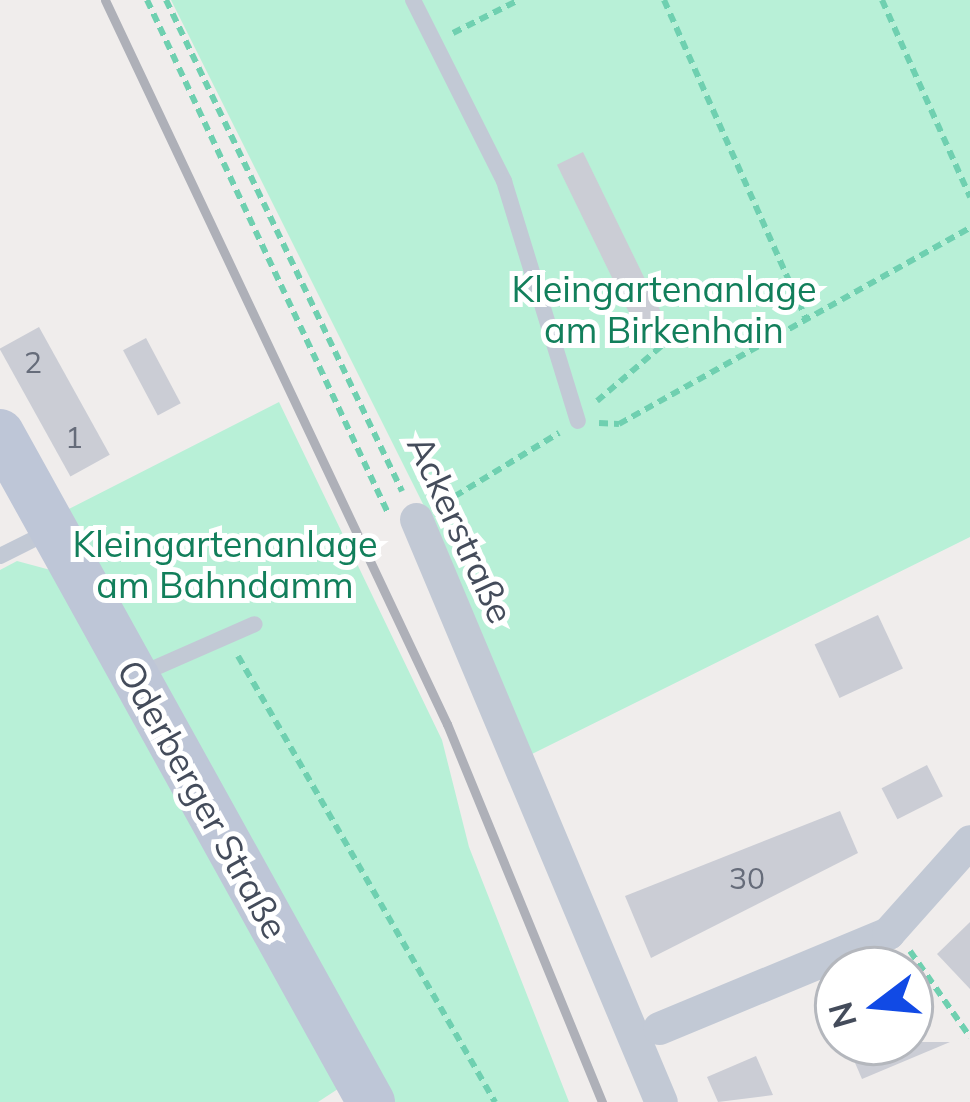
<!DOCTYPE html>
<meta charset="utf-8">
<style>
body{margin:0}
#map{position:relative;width:970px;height:1102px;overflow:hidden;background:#f0edec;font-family:Mulish,sans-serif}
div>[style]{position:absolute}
.green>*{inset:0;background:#b8f0d7}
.building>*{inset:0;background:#cbcdd5;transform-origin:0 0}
.path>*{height:6px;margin-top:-3px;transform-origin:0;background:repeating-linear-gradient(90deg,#6fd0b0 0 9px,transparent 0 15px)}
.lane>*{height:16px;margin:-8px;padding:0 8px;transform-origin:8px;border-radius:8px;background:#c2c9d5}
.street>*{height:33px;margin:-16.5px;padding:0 16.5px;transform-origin:16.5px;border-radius:16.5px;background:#c2c9d5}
.secondary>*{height:48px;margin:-24px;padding:0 24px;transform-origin:24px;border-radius:24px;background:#bec6d7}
.rail>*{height:9px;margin:-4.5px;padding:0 4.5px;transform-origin:4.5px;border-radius:4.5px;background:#aeb0b8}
span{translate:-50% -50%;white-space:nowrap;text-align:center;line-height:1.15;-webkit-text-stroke:10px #fff;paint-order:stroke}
.number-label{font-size:30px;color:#666c7a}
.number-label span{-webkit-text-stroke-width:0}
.park-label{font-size:36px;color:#127f5b}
.street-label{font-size:36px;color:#444c5b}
.north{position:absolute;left:814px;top:946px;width:120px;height:120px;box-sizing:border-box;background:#fff;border:3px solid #b4b7bd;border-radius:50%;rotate:254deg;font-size:33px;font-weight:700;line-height:48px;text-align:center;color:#444c5b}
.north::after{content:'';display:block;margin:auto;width:42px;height:54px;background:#114ae5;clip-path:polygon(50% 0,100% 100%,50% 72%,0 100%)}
</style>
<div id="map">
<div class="green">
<div style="clip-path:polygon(171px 0,970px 0,970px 537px,532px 754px,428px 514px)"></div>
<div style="clip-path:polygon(279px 402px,442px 740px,469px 847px,569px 1102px,391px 1102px,61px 513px)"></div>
<div style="clip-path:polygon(17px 561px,58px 572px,344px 1085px,318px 1102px,0 1102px,0 570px)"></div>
</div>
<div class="building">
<div style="left:583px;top:152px;width:191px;height:29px;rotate:64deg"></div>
<div style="left:39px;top:327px;width:146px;height:45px;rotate:61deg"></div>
<div style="left:146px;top:338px;width:74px;height:26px;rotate:62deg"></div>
<div style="left:878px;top:615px;width:59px;height:70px;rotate:65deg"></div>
<div style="left:927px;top:765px;width:35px;height:51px;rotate:63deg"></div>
<div style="clip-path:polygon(840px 811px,858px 853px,651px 958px,625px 896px)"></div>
<div style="clip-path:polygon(970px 922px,970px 989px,937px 954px)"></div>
<div style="clip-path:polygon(846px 1042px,950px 1042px,862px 1079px)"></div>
<div style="clip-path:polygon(756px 1056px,773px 1095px,718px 1102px,707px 1077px)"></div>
</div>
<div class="path">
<div style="left:147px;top:0;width:567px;rotate:64.84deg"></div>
<div style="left:166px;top:0;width:545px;rotate:64.33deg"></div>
<div style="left:664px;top:0;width:351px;rotate:66deg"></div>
<div style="left:882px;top:0;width:216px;rotate:65.9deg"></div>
<div style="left:453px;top:33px;width:74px;rotate:-26.6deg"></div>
<div style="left:597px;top:401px;width:99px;rotate:-40.5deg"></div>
<div style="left:599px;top:423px;width:20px;rotate:3deg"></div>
<div style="left:619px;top:424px;width:402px;rotate:-29.2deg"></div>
<div style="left:442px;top:504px;width:137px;rotate:-31.3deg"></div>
<div style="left:238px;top:656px;width:515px;rotate:60.05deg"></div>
<div style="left:910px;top:951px;width:105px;rotate:55.1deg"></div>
</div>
<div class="lane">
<div style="left:413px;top:0;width:203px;rotate:63.3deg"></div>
<div style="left:504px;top:181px;width:251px;rotate:72.9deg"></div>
<div style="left:0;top:556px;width:58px;rotate:-26.6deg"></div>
<div style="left:141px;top:674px;width:124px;rotate:-23.7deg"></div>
</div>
<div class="street">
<div style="left:416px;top:519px;width:632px;rotate:67.21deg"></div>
<div style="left:659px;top:1028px;width:248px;rotate:-22.5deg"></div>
<div style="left:888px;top:933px;width:123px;rotate:-48.3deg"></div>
</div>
<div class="secondary">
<div style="left:0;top:433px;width:765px;rotate:60.99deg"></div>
</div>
<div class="rail">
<div style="left:105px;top:0;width:801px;rotate:64.72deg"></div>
<div style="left:447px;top:724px;width:409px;rotate:67.7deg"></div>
</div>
<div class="number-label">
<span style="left:33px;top:362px">2</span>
<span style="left:74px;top:437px">1</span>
<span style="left:747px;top:878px">30</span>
</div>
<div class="park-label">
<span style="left:664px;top:309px">Kleingartenanlage<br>am Birkenhain</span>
<span style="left:225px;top:564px">Kleingartenanlage<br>am Bahndamm</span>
</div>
<div class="street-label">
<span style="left:461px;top:529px;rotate:65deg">Ackerstraße</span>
<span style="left:203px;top:799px;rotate:61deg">Oderberger Straße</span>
</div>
<div class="north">N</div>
</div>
